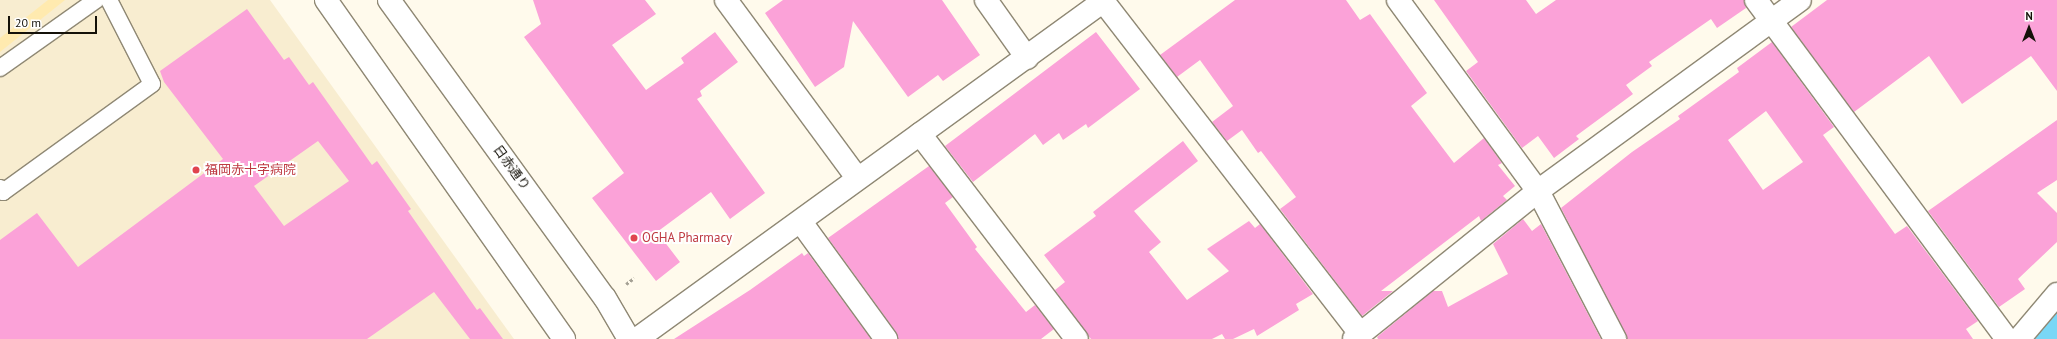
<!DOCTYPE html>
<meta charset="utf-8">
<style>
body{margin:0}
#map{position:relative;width:2057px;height:339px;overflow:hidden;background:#fffaec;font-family:"PT Sans","Noto Sans JP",sans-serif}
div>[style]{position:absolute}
.built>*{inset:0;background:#f8edd0}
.green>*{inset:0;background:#ffeaaf}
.water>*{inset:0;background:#79d7f6}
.building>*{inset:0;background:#fba2d8}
.path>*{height:2.5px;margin-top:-1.25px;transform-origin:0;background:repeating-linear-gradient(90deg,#a5a195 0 3px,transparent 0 5px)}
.roads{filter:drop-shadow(1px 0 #8f8874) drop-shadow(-1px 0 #8f8874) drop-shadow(0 1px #8f8874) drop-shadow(0 -1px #8f8874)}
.service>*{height:16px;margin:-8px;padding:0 8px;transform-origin:8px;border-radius:8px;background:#fff}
.minor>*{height:22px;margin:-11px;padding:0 11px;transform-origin:11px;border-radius:11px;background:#fff}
.tertiary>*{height:22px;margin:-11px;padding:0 11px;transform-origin:11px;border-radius:11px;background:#fff}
.secondary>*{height:22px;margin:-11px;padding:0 11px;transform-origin:11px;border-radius:11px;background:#fff}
.dots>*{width:11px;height:11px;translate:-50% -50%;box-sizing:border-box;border:2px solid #fff;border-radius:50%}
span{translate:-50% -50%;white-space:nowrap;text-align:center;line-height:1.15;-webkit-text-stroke:4px #fff;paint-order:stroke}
.street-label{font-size:13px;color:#141109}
.health-label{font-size:13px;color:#be3a42}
.left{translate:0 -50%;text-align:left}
.north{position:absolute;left:2009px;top:8px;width:40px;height:40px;-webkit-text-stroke:3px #fff;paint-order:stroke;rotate:0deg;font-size:11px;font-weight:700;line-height:16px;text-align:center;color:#141109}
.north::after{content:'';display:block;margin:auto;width:14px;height:18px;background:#141109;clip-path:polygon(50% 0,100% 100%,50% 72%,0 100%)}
.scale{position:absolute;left:8px;top:16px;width:89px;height:18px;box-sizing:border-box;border:2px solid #141109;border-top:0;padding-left:5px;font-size:12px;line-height:14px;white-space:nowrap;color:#141109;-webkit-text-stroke:3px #fff;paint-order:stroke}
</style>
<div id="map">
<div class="built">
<div style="clip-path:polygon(0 0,270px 0,514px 339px,0 339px)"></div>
</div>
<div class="green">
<div style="clip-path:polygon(48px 0,65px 0,0 52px,0 38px)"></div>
</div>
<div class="water">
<div style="clip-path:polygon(2057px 311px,2057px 339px,2031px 339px)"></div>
</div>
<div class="building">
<div style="clip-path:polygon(533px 0,645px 0,656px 14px,612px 45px,646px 90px,684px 63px,681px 58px,715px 32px,738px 62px,700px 91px,702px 96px,697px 99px,765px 193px,730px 219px,711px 192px,657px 232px,680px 262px,656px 281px,592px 198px,624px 173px,524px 37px,541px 24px)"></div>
<div style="clip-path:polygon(783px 0,942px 0,980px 55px,943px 81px,938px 75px,908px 97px,853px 21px,844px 67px,815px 87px,765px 13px)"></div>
<div style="clip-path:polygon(1235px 0,1346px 0,1360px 20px,1370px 14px,1427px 93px,1411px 106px,1454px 163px,1484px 138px,1502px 163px,1498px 165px,1515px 186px,1503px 196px,1507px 200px,1481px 221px,1479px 216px,1381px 291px,1393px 291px,1362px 316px,1280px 209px,1296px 197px,1261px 151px,1258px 153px,1242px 130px,1227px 141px,1212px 122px,1233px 106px,1200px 60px,1177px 77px,1160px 55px)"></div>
<div style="clip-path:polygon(1434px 0,1526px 0,1536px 14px,1556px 0,1744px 0,1746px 8px,1717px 28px,1711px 19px,1649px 62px,1652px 66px,1626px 85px,1633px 94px,1576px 136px,1579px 139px,1554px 158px,1538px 136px,1522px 148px,1466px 71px,1478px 62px)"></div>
<div style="clip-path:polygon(1827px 0,2057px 0,2057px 91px,2031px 56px,1962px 104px,1929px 56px,1854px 112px,1791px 27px)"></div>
<div style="clip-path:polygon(evenodd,247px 9px,284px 60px,289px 57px,309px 85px,313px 82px,372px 165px,377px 161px,411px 209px,408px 211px,477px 310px,480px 308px,503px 339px,470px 339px,434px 292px,367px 339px,0 339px,0 240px,37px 213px,78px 267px,223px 159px,164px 82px,160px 71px,247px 9px,318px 141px,349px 181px,284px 226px,254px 186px,318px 141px)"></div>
<div style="clip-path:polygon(1096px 32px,1140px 89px,1088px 128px,1086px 124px,1063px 140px,1059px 133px,1043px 145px,1035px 134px,973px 182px,945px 146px)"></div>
<div style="clip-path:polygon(evenodd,1772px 42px,1834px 127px,1823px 135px,1895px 234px,1907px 226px,1978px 321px,1966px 329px,1973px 339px,1627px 339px,1561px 208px,1632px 152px,1680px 119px,1678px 116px,1739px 72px,1737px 68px,1772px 42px,1766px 111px,1803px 162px,1763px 190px,1728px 140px,1766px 111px)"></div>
<div style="clip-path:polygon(2057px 120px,2057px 180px,2037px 193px,2057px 213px,2057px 242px,2018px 279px,2025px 289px,1999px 307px,1928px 211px)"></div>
<div style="clip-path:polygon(1183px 141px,1198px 161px,1134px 211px,1161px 242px,1149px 252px,1187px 300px,1229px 271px,1207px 249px,1249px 221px,1255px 228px,1260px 224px,1313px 294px,1296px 304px,1299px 310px,1257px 336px,1254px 329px,1233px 339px,1225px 339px,1222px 334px,1212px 339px,1091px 339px,1055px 290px,1065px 282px,1044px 255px,1096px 216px,1093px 212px)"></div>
<div style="clip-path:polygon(929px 166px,953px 197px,945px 203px,977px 247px,975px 249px,1026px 312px,1035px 305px,1054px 329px,1041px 339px,898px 339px,896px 332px,828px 238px)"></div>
<div style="clip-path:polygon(1523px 219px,1532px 231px,1541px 224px,1601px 339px,1378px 339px,1377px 337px,1433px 291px,1442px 291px,1448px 307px,1508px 274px,1493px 244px)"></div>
<div style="clip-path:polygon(802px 253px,804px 256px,808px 253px,871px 339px,674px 339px,750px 290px)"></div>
</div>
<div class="path">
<div style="left:626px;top:284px;width:10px;rotate:-37deg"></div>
</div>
<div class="roads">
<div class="service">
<div style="left:0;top:68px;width:118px;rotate:-35.3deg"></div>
<div style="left:0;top:188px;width:5px;rotate:53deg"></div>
<div style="left:3px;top:192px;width:184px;rotate:-35.9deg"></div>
<div style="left:152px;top:84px;width:94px;rotate:-117.1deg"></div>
</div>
<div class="minor">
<div style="left:726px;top:0;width:221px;rotate:53.6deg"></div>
<div style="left:986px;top:0;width:71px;rotate:54.7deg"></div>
<div style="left:1398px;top:0;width:237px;rotate:53.8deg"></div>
<div style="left:1538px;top:191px;width:167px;rotate:62.5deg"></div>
<div style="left:1756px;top:0;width:422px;rotate:53.5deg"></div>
<div style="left:1103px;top:1px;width:421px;rotate:52.3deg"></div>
<div style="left:920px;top:134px;width:258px;rotate:52.6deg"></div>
<div style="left:801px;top:222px;width:145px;rotate:54deg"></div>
<div style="left:1354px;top:339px;width:236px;rotate:-38.8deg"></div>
<div style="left:1538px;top:191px;width:324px;rotate:-36.1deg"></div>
<div style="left:2019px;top:339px;width:59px;rotate:-49.8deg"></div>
</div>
<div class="tertiary">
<div style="left:637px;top:339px;width:578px;rotate:-35.92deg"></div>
</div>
<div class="secondary">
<div style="left:326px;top:0;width:414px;rotate:54.9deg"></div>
<div style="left:389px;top:0;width:368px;rotate:54.1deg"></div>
<div style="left:605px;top:298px;width:48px;rotate:59.7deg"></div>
</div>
</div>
<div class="dots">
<div style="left:196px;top:170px;background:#e0444e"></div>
<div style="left:634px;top:238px;background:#e0444e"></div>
</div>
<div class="street-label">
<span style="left:511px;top:168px;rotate:54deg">日赤通り</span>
</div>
<div class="health-label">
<span class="left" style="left:205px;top:170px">福岡赤十字病院</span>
<span class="left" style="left:642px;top:238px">OGHA Pharmacy</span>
</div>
<div class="north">N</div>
<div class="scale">20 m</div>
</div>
